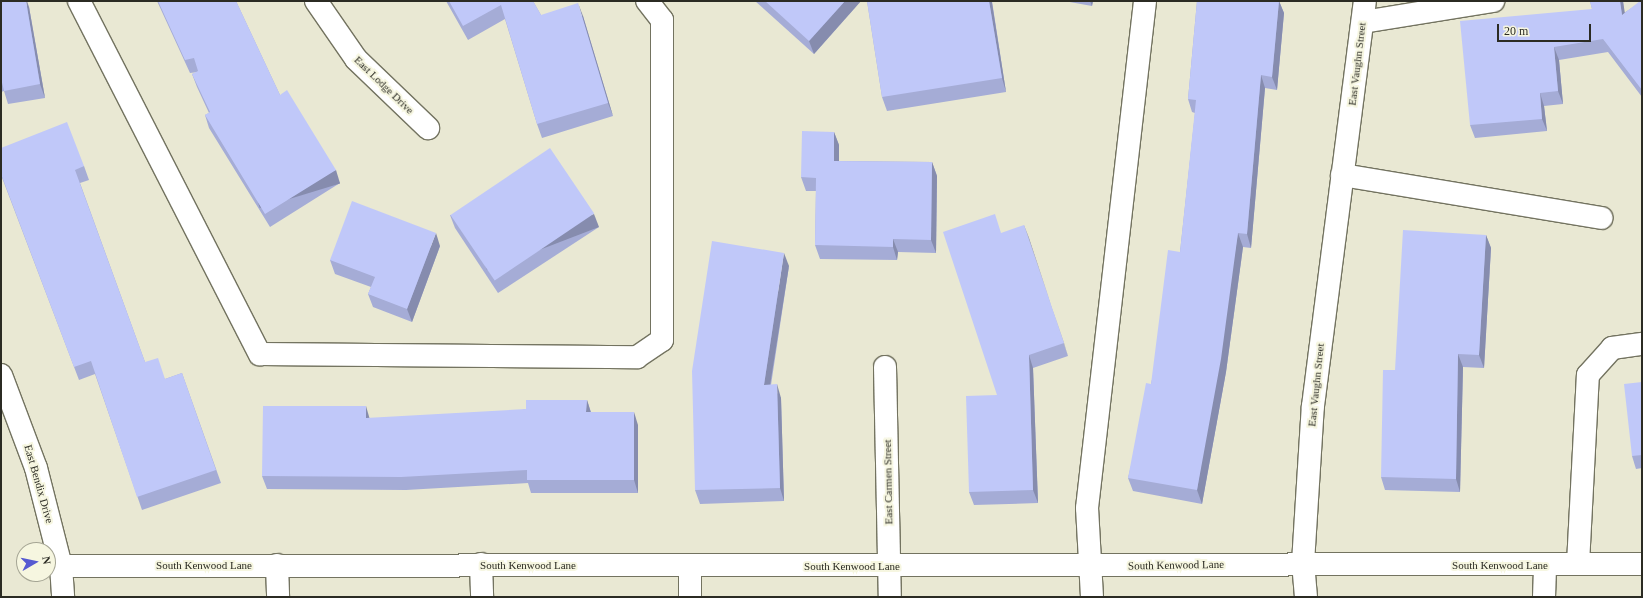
<!DOCTYPE html>
<style>
body{margin:0}
#map{position:relative;width:1643px;height:598px;overflow:hidden;background:#e9e8d3;font-family:"Times New Roman",serif}
div>[style]{position:absolute}
.roads{filter:drop-shadow(1px 0 #737360) drop-shadow(-1px 0 #737360) drop-shadow(0 1px #737360) drop-shadow(0 -1px #737360)}
.minor>*{height:22px;margin:-11px;padding:0 11px;transform-origin:11px;border-radius:11px;background:#fff}
.wall>*{inset:0;background:#a5acd6}
.shaded-wall>*{inset:0;background:#868cae;transform-origin:0 0}
.building>*{inset:0;background:#c0c8f9;transform-origin:0 0}
span{translate:-50% -50%;white-space:nowrap;text-align:center;line-height:1.15;-webkit-text-stroke:4px #f6f6e0;paint-order:stroke}
.street-label{font-size:11px;color:#2b2b23}
.frame{position:absolute;inset:0;border:2px solid #2b2b23;pointer-events:none}
.north{position:absolute;left:16px;top:542px;width:40px;height:40px;box-sizing:border-box;background:#f6f6e0;border:1px solid #a5a594;border-radius:50%;rotate:81deg;font-size:11px;font-weight:700;line-height:16px;text-align:center;color:#2b2b23}
.north::after{content:'';display:block;margin:auto;width:14px;height:18px;background:#565ad1;clip-path:polygon(50% 0,100% 100%,50% 72%,0 100%)}
.scale{position:absolute;left:1497px;top:24px;width:94px;height:18px;box-sizing:border-box;border:2px solid #2b2b23;border-top:0;padding-left:5px;font-size:12px;line-height:14px;white-space:nowrap;color:#2b2b23;-webkit-text-stroke:3px #f6f6e0;paint-order:stroke}
</style>
<div id="map">
<div class="roads">
<div class="minor">
<div style="left:79px;top:1px;width:397px;rotate:62.9deg"></div>
<div style="left:260px;top:354px;width:377px;rotate:0.5deg"></div>
<div style="left:637px;top:357px;width:30px;rotate:-34deg"></div>
<div style="left:662px;top:340px;width:320px;rotate:-90deg"></div>
<div style="left:662px;top:20px;width:24px;rotate:-128deg"></div>
<div style="left:316px;top:1px;width:70px;rotate:55.4deg"></div>
<div style="left:356px;top:59px;width:100px;rotate:43.8deg"></div>
<div style="left:1363px;top:22px;width:132px;rotate:-9.2deg"></div>
<div style="left:1342px;top:175px;width:263px;rotate:9.4deg"></div>
<div style="left:885px;top:367px;width:230px;rotate:88.8deg"></div>
<div style="left:1px;top:375px;width:99px;rotate:69.4deg"></div>
<div style="left:36px;top:468px;width:101px;rotate:75.7deg"></div>
<div style="left:61px;top:566px;width:31px;rotate:86deg"></div>
<div style="left:481px;top:564px;width:33px;rotate:88deg"></div>
<div style="left:1578px;top:564px;width:189px;rotate:-87deg"></div>
<div style="left:1588px;top:375px;width:36px;rotate:-48deg"></div>
<div style="left:1612px;top:348px;width:30px;rotate:-8deg"></div>
<div style="left:277px;top:565px;width:32px;rotate:88deg"></div>
<div style="left:61px;top:566px;width:1581px;rotate:-0.07deg"></div>
<div style="left:690px;top:566px;width:31px;rotate:90deg"></div>
<div style="left:1092px;top:597px;width:89px;rotate:-93.2deg"></div>
<div style="left:1087px;top:508px;width:510px;rotate:-83.47deg"></div>
<div style="left:1306px;top:597px;width:34px;rotate:-95deg"></div>
<div style="left:1303px;top:563px;width:157px;rotate:-86.4deg"></div>
<div style="left:1313px;top:406px;width:408px;rotate:-82.7deg"></div>
<div style="left:1544px;top:597px;width:32px;rotate:-88deg"></div>
</div>
</div>
<div class="wall">
<div style="clip-path:polygon(1px 1px,29px 7px,45px 98px,8px 104px,4px 91px,1px 92px)"></div>
<div style="clip-path:polygon(157px 1px,236px 1px,280px 95px,340px 183px,270px 227px,209px 128px,205px 115px,209px 113px,197px 87px,192px 74px,198px 72px,190px 73px)"></div>
<div style="clip-path:polygon(446px 1px,533px 1px,541px 15px,583px 16px,613px 116px,542px 138px,537px 124px,505px 19px,468px 40px)"></div>
<div style="clip-path:polygon(755px 1px,861px 1px,814px 54px)"></div>
<div style="clip-path:polygon(867px 1px,992px 1px,1006px 92px,887px 111px,882px 97px)"></div>
<div style="clip-path:polygon(1064px 1px,1093px 1px,1092px 6px)"></div>
<div style="clip-path:polygon(1197px 1px,1279px 1px,1284px 13px,1277px 90px,1265px 88px,1251px 248px,1243px 247px,1226px 372px,1202px 504px,1133px 491px,1128px 478px,1151px 384px,1180px 252px,1195px 113px,1192px 112px,1188px 99px)"></div>
<div style="clip-path:polygon(1590px 1px,1623px 1px,1624px 13px,1642px 1px,1642px 97px,1608px 52px,1559px 60px,1563px 104px,1544px 106px,1547px 131px,1475px 138px,1470px 125px,1592px 9px)"></div>
<div style="clip-path:polygon(834px 132px,839px 145px,839px 161px,932px 162px,937px 176px,936px 253px,898px 252px,897px 260px,820px 259px,815px 245px,816px 191px,806px 191px,801px 177px)"></div>
<div style="clip-path:polygon(84px 166px,89px 180px,80px 183px,145px 362px,165px 379px,182px 373px,221px 483px,142px 510px,95px 374px,79px 380px,1px 175px)"></div>
<div style="clip-path:polygon(450px 215px,599px 227px,498px 293px,455px 228px)"></div>
<div style="clip-path:polygon(1024px 225px,1068px 356px,1033px 368px,1038px 503px,974px 505px,969px 492px,997px 395px)"></div>
<div style="clip-path:polygon(1486px 235px,1491px 248px,1484px 368px,1463px 367px,1460px 492px,1385px 490px,1381px 477px)"></div>
<div style="clip-path:polygon(440px 246px,412px 322px,373px 307px,368px 294px,371px 287px,335px 274px,330px 260px)"></div>
<div style="clip-path:polygon(789px 266px,771px 385px,781px 398px,784px 501px,700px 504px,695px 490px)"></div>
<div style="clip-path:polygon(1642px 382px,1642px 468px,1636px 469px,1632px 456px)"></div>
<div style="clip-path:polygon(587px 400px,591px 412px,638px 425px,638px 493px,531px 493px,528px 483px,406px 490px,267px 489px,262px 476px,526px 409px)"></div>
</div>
<div class="shaded-wall">
<div style="clip-path:polygon(26px 1px,27px 1px,29px 7px,45px 98px,40px 84px)"></div>
<div style="clip-path:polygon(845px 1px,861px 1px,814px 54px,809px 41px)"></div>
<div style="clip-path:polygon(989px 1px,992px 1px,992px 3px,1006px 92px,1002px 78px)"></div>
<div style="clip-path:polygon(1090px 1px,1093px 1px,1092px 6px)"></div>
<div style="clip-path:polygon(1279px 1px,1284px 13px,1277px 90px,1272px 77px)"></div>
<div style="clip-path:polygon(1620px 1px,1623px 1px,1627px 27px,1622px 15px)"></div>
<div style="clip-path:polygon(578px 3px,583px 16px,613px 116px,608px 103px)"></div>
<div style="clip-path:polygon(1554px 47px,1559px 60px,1563px 104px,1558px 91px)"></div>
<div style="clip-path:polygon(1261px 75px,1265px 88px,1251px 248px,1247px 234px)"></div>
<div style="clip-path:polygon(1540px 93px,1544px 106px,1547px 131px,1542px 119px)"></div>
<div style="clip-path:polygon(834px 132px,839px 145px,839px 174px,834px 161px)"></div>
<div style="clip-path:polygon(932px 162px,937px 176px,936px 253px,931px 240px)"></div>
<div style="left:336px;top:170px;width:14px;height:84px;rotate:73deg"></div>
<div style="left:594px;top:214px;width:14px;height:120px;rotate:69deg"></div>
<div style="clip-path:polygon(1024px 225px,1029px 238px,1068px 356px,1064px 343px)"></div>
<div style="clip-path:polygon(436px 233px,440px 246px,412px 322px,407px 309px)"></div>
<div style="clip-path:polygon(1238px 233px,1243px 247px,1226px 372px,1202px 504px,1197px 490px)"></div>
<div style="clip-path:polygon(1486px 235px,1491px 248px,1484px 368px,1479px 355px)"></div>
<div style="clip-path:polygon(893px 239px,898px 252px,897px 260px,893px 247px)"></div>
<div style="clip-path:polygon(784px 253px,789px 266px,768px 398px,764px 385px)"></div>
<div style="clip-path:polygon(1458px 354px,1463px 367px,1460px 492px,1456px 479px)"></div>
<div style="clip-path:polygon(1029px 355px,1033px 368px,1038px 503px,1033px 490px)"></div>
<div style="clip-path:polygon(777px 384px,781px 398px,784px 501px,780px 488px)"></div>
<div style="clip-path:polygon(587px 400px,591px 413px,586px 412px)"></div>
<div style="clip-path:polygon(366px 406px,370px 420px,366px 418px)"></div>
<div style="clip-path:polygon(634px 412px,638px 425px,638px 493px,634px 480px)"></div>
</div>
<div class="building">
<div style="clip-path:polygon(1px 1px,26px 1px,40px 84px,4px 91px,1px 78px)"></div>
<div style="clip-path:polygon(158px 1px,236px 1px,280px 95px,287px 90px,336px 170px,265px 214px,205px 115px,210px 112px,192px 74px,198px 71px,194px 58px,185px 60px)"></div>
<div style="clip-path:polygon(449px 1px,533px 1px,541px 15px,578px 3px,608px 103px,537px 124px,501px 5px,463px 26px)"></div>
<div style="clip-path:polygon(765px 1px,845px 1px,809px 41px)"></div>
<div style="clip-path:polygon(867px 1px,989px 1px,1002px 78px,882px 97px)"></div>
<div style="clip-path:polygon(1197px 1px,1279px 1px,1272px 77px,1261px 75px,1247px 234px,1238px 233px,1221px 359px,1197px 490px,1128px 478px,1146px 383px,1151px 384px,1168px 250px,1180px 252px,1196px 100px,1188px 99px)"></div>
<div style="clip-path:polygon(1590px 1px,1620px 1px,1622px 15px,1640px 1px,1642px 1px,1642px 90px,1603px 39px,1554px 47px,1558px 91px,1540px 93px,1542px 119px,1470px 125px,1460px 21px,1592px 9px)"></div>
<div style="clip-path:polygon(67px 122px,84px 166px,75px 170px,145px 362px,158px 358px,165px 379px,182px 373px,216px 470px,137px 497px,91px 361px,74px 367px,1px 174px,1px 148px)"></div>
<div style="clip-path:polygon(802px 131px,834px 132px,834px 161px,932px 162px,931px 240px,893px 239px,893px 247px,815px 245px,816px 178px,801px 177px)"></div>
<div style="left:550px;top:148px;width:79px;height:120px;rotate:56deg"></div>
<div style="clip-path:polygon(352px 201px,436px 233px,407px 309px,368px 294px,375px 277px,330px 260px)"></div>
<div style="clip-path:polygon(995px 214px,1001px 233px,1024px 225px,1064px 343px,1029px 355px,1033px 490px,969px 492px,966px 396px,997px 395px,943px 232px)"></div>
<div style="clip-path:polygon(1403px 230px,1486px 235px,1479px 355px,1458px 354px,1456px 479px,1381px 477px,1383px 370px,1395px 370px)"></div>
<div style="clip-path:polygon(712px 241px,784px 253px,764px 385px,777px 384px,780px 488px,695px 490px,692px 371px)"></div>
<div style="clip-path:polygon(1642px 382px,1642px 455px,1632px 456px,1624px 384px)"></div>
<div style="clip-path:polygon(526px 400px,587px 400px,586px 412px,634px 412px,634px 480px,527px 480px,527px 470px,401px 477px,262px 476px,263px 406px,366px 406px,366px 418px,526px 409px)"></div>
<div style="clip-path:polygon(1449px 596px,1449px 597px,1438px 597px)"></div>
</div>
<div class="street-label">
<span style="left:1357px;top:64px;rotate:-83deg">East Vaughn Street</span>
<span style="left:384px;top:85px;rotate:44deg">East Lodge Drive</span>
<span style="left:1316px;top:385px;rotate:-84deg">East Vaughn Street</span>
<span style="left:888px;top:482px;rotate:-91deg">East Carmen Street</span>
<span style="left:39px;top:484px;rotate:74deg">East Bendix Drive</span>
<span style="left:204px;top:565px">South Kenwood Lane</span>
<span style="left:528px;top:565px">South Kenwood Lane</span>
<span style="left:1176px;top:565px;rotate:-1deg">South Kenwood Lane</span>
<span style="left:1500px;top:565px">South Kenwood Lane</span>
<span style="left:852px;top:566px">South Kenwood Lane</span>
</div>
<div class="frame"></div>
<div class="north">N</div>
<div class="scale">20 m</div>
</div>
